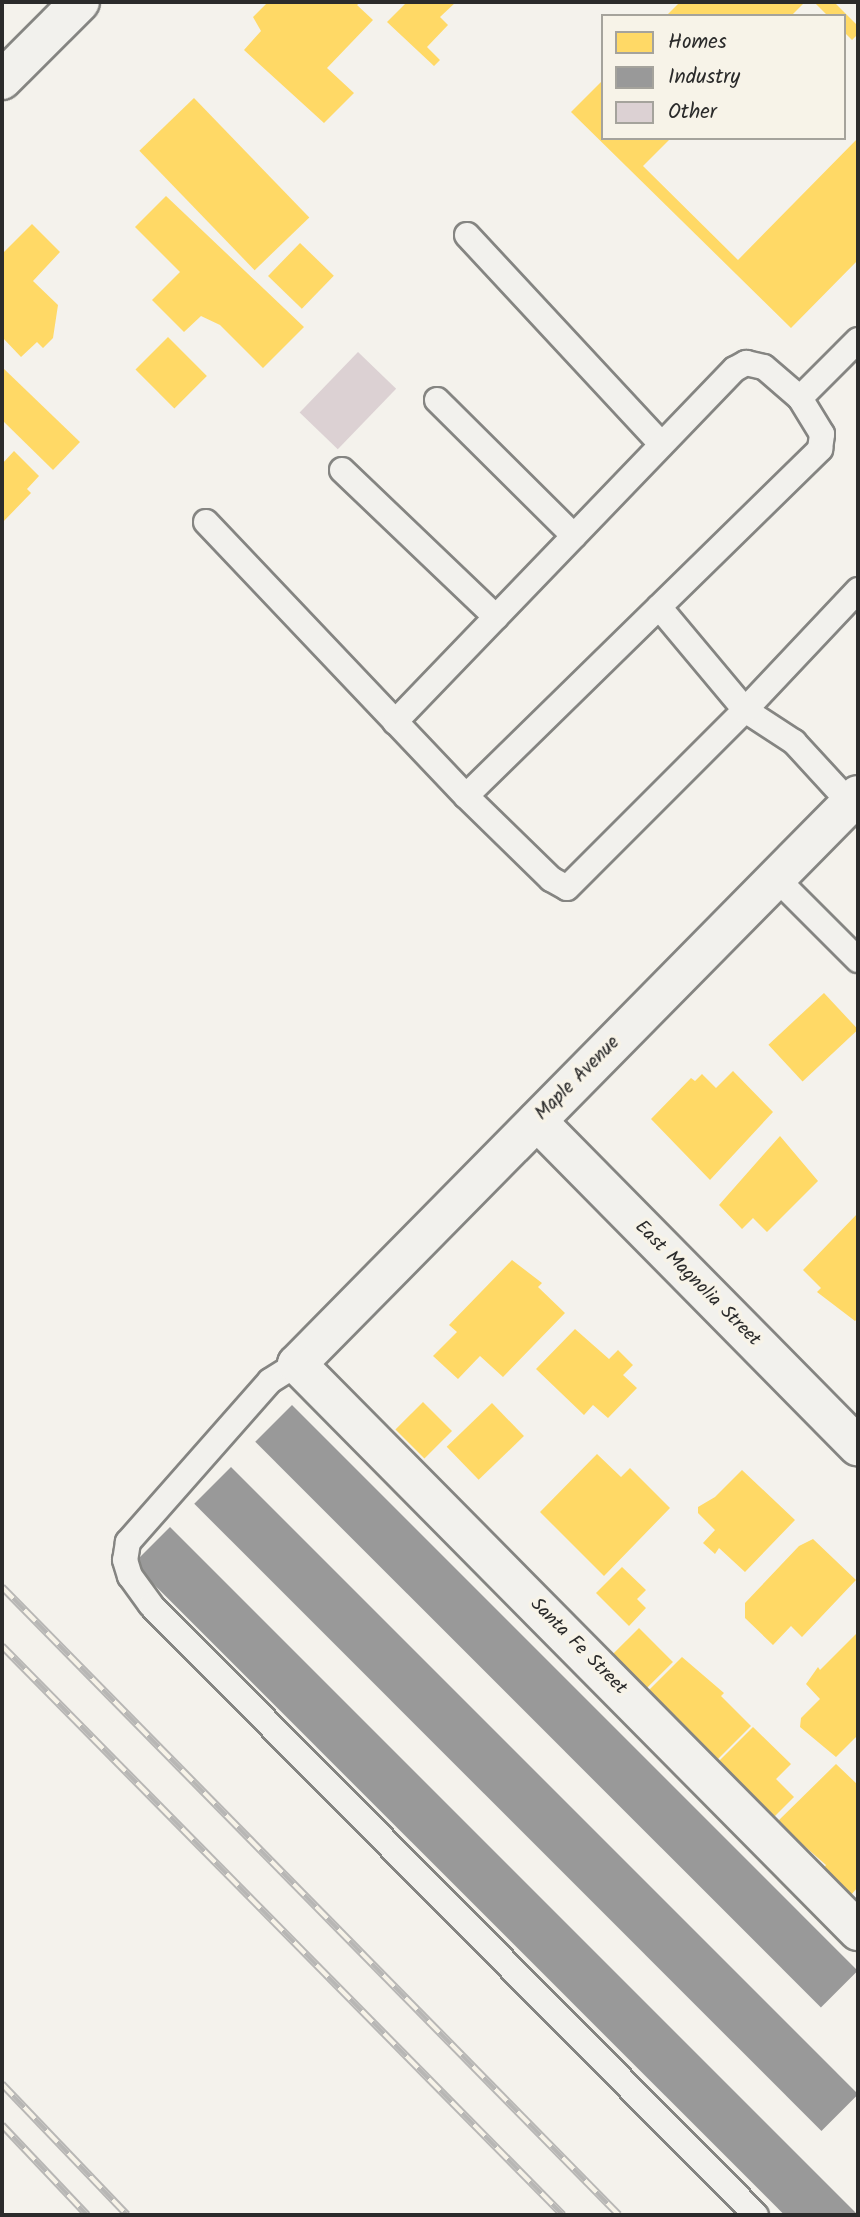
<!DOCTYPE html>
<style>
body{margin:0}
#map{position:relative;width:860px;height:2217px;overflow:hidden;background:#f4f2ec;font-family:Kalam,sans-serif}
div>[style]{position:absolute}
.homes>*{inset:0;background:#ffd966;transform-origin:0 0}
.industry>*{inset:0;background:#999;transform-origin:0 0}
.building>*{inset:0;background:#dcd1d3;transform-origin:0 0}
.roads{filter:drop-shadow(2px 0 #858582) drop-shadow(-2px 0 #858582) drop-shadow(0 2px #858582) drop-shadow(0 -2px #858582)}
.service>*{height:24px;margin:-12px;padding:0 12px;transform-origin:12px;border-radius:12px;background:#f2f1ed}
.minor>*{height:38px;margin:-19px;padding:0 19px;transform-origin:19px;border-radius:19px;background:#f2f1ed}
.rail>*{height:8px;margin-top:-4px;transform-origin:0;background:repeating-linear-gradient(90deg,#f7f3e8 0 16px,#b8b7b5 0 32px);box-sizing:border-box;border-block:2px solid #b8b7b5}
span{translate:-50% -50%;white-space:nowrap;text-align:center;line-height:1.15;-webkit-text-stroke:7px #f7f3e8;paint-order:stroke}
.street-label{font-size:19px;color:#2b2b2b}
.frame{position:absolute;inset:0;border:4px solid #2b2b2b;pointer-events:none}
.legend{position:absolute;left:601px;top:14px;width:245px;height:126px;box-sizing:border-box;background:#f7f3e8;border:2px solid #a5a39c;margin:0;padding:9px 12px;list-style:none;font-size:21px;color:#2b2b2b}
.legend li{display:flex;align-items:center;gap:14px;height:35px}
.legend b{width:35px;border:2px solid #a5a39c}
</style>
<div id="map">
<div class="homes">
<div style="clip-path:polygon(268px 2px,361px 2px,357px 5px,373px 20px,327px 68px,354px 93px,324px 123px,244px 50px,261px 31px,253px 17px)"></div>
<div style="clip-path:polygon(407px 2px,456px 2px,440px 17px,448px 25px,427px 47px,440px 60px,434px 66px,387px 22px)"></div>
<div style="clip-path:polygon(680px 2px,805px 2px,791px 16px,666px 16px)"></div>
<div style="clip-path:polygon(814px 2px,834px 2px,858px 26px,858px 34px,852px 40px,844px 32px,844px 16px,828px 16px)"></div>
<div style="clip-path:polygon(603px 80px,603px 138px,671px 138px,643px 166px,738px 260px,858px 138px,858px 260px,791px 328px,571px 112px)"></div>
<div style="left:194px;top:98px;width:166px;height:76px;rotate:46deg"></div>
<div style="clip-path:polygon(166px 196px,304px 327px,263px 368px,220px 325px,201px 316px,184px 332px,152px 300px,180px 272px,135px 227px)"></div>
<div style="clip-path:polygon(32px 224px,60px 252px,33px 281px,58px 305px,53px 338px,43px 348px,37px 342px,21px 357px,2px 337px,2px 254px)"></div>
<div style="left:300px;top:243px;width:47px;height:46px;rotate:44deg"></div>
<div style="left:168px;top:337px;width:55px;height:46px;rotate:45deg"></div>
<div style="clip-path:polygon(2px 367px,80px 442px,53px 470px,2px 420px)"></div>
<div style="clip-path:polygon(14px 451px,39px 476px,27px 489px,31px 493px,2px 523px,2px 464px)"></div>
<div style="left:824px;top:993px;width:50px;height:76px;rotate:47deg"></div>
<div style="clip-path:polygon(733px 1071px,773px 1112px,710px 1180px,651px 1119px,691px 1078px,695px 1081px,702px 1074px,716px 1088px)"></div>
<div style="clip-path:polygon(780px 1136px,818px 1181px,767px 1232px,753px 1218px,742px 1229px,719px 1205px)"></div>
<div style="clip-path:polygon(858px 1213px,858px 1318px,855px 1321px,817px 1292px,821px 1288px,803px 1270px)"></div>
<div style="clip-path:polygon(512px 1260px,542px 1283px,538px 1287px,565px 1313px,503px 1377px,480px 1356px,458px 1379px,433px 1356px,457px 1332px,449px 1325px)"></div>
<div style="clip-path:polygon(575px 1329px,609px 1359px,618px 1350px,633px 1365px,623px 1375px,637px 1388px,608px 1418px,593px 1405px,584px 1415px,536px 1369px)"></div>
<div style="left:423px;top:1402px;width:41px;height:39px;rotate:45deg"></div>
<div style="left:492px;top:1403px;width:46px;height:63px;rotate:46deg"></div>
<div style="clip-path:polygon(597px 1454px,621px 1477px,630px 1468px,670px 1508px,604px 1576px,540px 1512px)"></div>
<div style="clip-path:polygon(742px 1470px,795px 1520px,745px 1572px,719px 1548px,715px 1554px,703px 1543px,715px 1530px,698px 1513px,698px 1507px,715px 1497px)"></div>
<div style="clip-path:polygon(813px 1539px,856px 1580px,802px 1637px,791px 1626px,773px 1645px,745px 1618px,745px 1603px,799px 1546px)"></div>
<div style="clip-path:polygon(622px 1567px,646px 1590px,637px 1599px,646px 1608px,629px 1626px,596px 1593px)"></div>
<div style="left:639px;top:1628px;width:48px;height:45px;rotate:45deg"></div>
<div style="clip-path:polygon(858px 1632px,858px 1735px,836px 1757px,800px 1727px,801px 1718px,820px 1699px,806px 1684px,818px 1667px,820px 1670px)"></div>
<div style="clip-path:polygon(682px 1657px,724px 1693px,721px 1696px,751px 1726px,713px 1764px,644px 1695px)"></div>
<div style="clip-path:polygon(753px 1727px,791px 1764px,776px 1779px,794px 1797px,770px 1821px,715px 1765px)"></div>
<div style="clip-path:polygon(836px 1764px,858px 1785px,858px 1887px,851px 1895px,823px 1869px,826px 1865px,777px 1822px)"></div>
</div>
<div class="industry">
<div style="left:292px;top:1405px;width:800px;height:52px;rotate:45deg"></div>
<div style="left:231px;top:1467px;width:887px;height:52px;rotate:45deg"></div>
<div style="left:170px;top:1527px;width:973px;height:52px;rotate:45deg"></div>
</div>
<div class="building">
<div style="left:358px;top:352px;width:53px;height:84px;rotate:44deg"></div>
</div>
<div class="roads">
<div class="service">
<div style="left:467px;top:235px;width:285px;rotate:47.1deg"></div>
<div style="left:437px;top:400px;width:193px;rotate:44.8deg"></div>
<div style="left:342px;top:470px;width:213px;rotate:43.7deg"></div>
<div style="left:206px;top:522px;width:378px;rotate:46.5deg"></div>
<div style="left:466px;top:796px;width:119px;rotate:44.3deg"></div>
<div style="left:551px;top:879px;width:18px;rotate:29deg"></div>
<div style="left:567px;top:888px;width:252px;rotate:-45deg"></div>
<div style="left:745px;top:710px;width:59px;rotate:33.1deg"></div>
<div style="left:794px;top:742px;width:83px;rotate:47.4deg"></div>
<div style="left:659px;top:607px;width:134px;rotate:50.1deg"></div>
<div style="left:745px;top:710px;width:165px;rotate:-46.7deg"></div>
<div style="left:395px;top:722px;width:490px;rotate:-46.1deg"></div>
<div style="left:735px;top:369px;width:13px;rotate:-29deg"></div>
<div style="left:746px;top:363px;width:18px;rotate:13deg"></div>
<div style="left:764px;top:367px;width:48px;rotate:40.7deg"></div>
<div style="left:800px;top:398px;width:82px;rotate:-45deg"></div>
<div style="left:466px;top:796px;width:496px;rotate:-44.4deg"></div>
<div style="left:820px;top:449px;width:15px;rotate:-82deg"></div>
<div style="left:822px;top:434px;width:42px;rotate:-121.4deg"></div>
<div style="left:776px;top:878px;width:116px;rotate:45deg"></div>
<div style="left:297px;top:1364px;width:32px;rotate:148deg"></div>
<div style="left:270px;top:1381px;width:215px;rotate:131.4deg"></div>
<div style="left:128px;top:1542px;width:18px;rotate:99deg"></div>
<div style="left:125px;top:1560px;width:17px;rotate:73deg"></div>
<div style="left:130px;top:1576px;width:36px;rotate:54deg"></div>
<div style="left:151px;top:1605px;width:859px;rotate:45.24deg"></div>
</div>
<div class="minor">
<div style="left:2px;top:80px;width:110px;rotate:-45deg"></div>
<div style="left:858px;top:795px;width:799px;rotate:134.59deg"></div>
<div style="left:297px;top:1364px;width:798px;rotate:45.3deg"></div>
<div style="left:537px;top:1121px;width:457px;rotate:45.4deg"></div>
</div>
</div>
<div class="rail">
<div style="left:2px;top:1587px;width:880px;rotate:45.51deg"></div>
<div style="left:2px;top:1646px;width:799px;rotate:45.41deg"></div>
<div style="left:2px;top:2084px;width:181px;rotate:46.3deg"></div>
<div style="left:2px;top:2125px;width:124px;rotate:46.6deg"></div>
</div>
<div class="street-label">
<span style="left:578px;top:1079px;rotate:-45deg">Maple Avenue</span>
<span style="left:697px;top:1284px;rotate:45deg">East Magnolia Street</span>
<span style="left:578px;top:1647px;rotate:45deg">Santa Fe Street</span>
</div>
<div class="frame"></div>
<ul class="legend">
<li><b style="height:19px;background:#ffd966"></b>Homes</li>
<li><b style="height:19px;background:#999"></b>Industry</li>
<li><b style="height:19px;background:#dcd1d3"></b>Other</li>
</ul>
</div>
